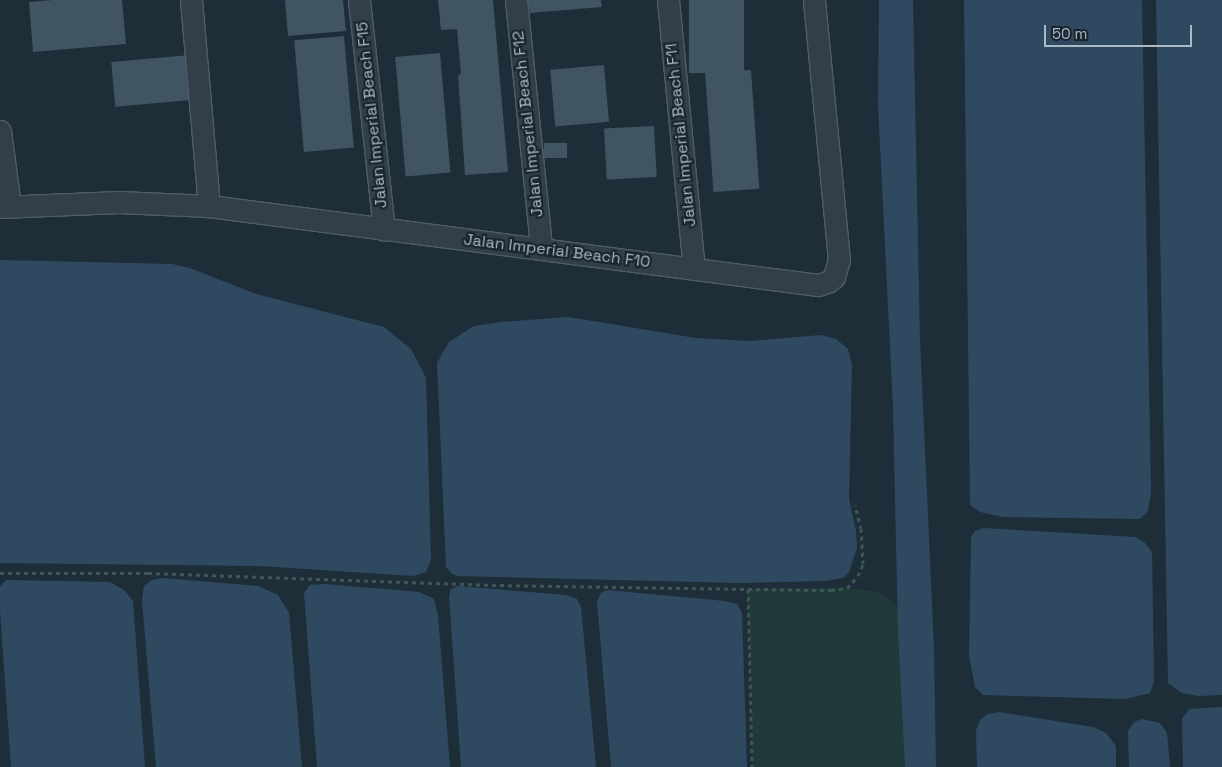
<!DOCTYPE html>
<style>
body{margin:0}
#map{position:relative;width:1222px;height:767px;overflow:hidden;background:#1e2e39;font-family:"Space Grotesk",sans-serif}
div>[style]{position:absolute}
.green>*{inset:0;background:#203a39}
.water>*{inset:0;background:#2f4a60}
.building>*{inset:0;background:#415461;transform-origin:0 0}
.path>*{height:3px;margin-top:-1.5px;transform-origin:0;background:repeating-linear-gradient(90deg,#3e5656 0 4px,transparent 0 8px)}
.roads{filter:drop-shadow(1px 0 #505d67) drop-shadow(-1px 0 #505d67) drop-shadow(0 1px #505d67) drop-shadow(0 -1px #505d67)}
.minor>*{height:21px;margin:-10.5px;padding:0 10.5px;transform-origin:10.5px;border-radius:10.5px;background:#323f49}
span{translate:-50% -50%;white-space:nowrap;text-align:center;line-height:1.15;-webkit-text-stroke:4.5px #18242e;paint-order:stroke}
.street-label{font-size:16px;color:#acbac6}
.scale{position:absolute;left:1044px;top:25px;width:148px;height:22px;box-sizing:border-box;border:2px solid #acbac6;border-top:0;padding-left:6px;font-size:15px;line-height:18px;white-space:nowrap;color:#acbac6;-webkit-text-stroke:4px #18242e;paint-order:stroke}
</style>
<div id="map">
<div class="green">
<div style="clip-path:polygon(847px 588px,879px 592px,898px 606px,905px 767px,752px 767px,748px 589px)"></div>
</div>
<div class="water">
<div style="clip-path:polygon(879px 0,913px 0,920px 341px,934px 648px,936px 767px,905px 767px,898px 632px,893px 407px,878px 105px)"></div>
<div style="clip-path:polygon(964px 0,1142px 0,1151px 492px,1148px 511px,1140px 519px,1003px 517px,980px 512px,970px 505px)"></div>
<div style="clip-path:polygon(1156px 0,1222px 0,1222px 695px,1198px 696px,1182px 693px,1168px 683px)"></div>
<div style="clip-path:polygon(0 260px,172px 264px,190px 268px,256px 294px,384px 327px,411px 349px,426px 378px,431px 560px,426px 572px,413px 576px,259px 566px,0 563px)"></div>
<div style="clip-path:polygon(568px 317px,696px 338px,750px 341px,821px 335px,836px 339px,848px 349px,852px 365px,849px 499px,856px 531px,857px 548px,849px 572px,843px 578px,826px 581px,739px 583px,457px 576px,451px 573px,446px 567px,437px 363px,449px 342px,474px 326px,501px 322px)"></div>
<div style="clip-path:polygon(984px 528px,1135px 537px,1144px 542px,1152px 552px,1154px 682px,1150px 693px,1126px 699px,983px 695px,975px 687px,969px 656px,971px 537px,975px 531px)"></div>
<div style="clip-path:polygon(163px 578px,258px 586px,278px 595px,289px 613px,302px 767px,156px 767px,142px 600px,144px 586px,152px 580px)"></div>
<div style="clip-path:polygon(6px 580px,110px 582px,124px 590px,133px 601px,145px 767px,11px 767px,0 610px,0 587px)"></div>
<div style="clip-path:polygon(325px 584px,419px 592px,434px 599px,438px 615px,450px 767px,317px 767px,304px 593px,310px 585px)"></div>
<div style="clip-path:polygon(458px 586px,566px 595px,577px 599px,581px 607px,596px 767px,461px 767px,449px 596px,451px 589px)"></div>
<div style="clip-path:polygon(607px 590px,725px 601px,737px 604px,742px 613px,747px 767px,611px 767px,597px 602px,601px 593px)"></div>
<div style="clip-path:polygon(1222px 707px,1222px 767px,1183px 767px,1182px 719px,1189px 709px)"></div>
<div style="clip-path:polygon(999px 712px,1093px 727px,1106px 733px,1116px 746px,1116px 767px,977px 767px,976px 730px,980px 720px,988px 714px)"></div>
<div style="clip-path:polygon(1142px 719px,1160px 723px,1167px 733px,1170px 767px,1129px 767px,1128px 731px,1134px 722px)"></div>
</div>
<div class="building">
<div style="clip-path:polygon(53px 0,122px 0,126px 44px,33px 52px,29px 2px)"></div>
<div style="clip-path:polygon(285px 0,343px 0,346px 31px,288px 36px)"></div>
<div style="clip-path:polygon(438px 0,493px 0,508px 172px,465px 175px,458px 75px,461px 74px,457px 29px,441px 30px)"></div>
<div style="clip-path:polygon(528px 0,601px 0,602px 7px,530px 13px)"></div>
<div style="left:689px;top:0;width:55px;height:73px"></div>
<div style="left:344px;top:36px;width:112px;height:50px;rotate:85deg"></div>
<div style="left:440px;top:53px;width:120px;height:45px;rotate:85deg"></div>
<div style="left:190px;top:55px;width:45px;height:79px;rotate:85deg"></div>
<div style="left:604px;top:65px;width:57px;height:54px;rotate:85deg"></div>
<div style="left:751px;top:70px;width:119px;height:46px;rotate:86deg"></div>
<div style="left:654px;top:126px;width:51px;height:50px;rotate:87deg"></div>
<div style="left:544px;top:143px;width:23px;height:15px"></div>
</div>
<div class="path">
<div style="left:0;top:573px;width:148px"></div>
<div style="left:148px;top:573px;width:352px;rotate:2deg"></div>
<div style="left:500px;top:585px;width:331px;rotate:0.9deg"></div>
<div style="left:831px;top:590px;width:16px;rotate:-7deg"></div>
<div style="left:847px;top:588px;width:16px;rotate:-47deg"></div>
<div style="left:858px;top:576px;width:13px;rotate:-67deg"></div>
<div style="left:863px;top:564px;width:35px;rotate:-93deg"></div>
<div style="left:861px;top:529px;width:25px;rotate:-104deg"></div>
<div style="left:748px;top:589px;width:178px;rotate:88.7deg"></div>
</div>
<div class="roads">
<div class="minor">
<div style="left:191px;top:0;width:207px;rotate:85deg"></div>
<div style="left:359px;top:0;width:231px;rotate:83.8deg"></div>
<div style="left:516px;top:0;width:249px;rotate:84.2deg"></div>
<div style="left:668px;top:0;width:270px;rotate:84.5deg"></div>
<div style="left:0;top:131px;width:76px;rotate:82.4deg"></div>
<div style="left:0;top:207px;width:119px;rotate:-2.4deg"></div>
<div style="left:119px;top:202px;width:90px;rotate:2.5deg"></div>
<div style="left:209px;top:206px;width:614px;rotate:7.39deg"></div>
<div style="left:818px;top:285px;width:10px;rotate:-17deg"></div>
<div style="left:828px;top:282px;width:8px;rotate:-40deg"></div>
<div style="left:834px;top:277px;width:18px;rotate:-74deg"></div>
<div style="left:839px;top:260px;width:261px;rotate:-95.5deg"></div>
</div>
</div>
<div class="street-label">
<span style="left:372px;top:115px;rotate:-96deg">Jalan Imperial Beach F15</span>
<span style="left:528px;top:124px;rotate:-96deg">Jalan Imperial Beach F12</span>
<span style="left:681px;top:135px;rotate:-96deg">Jalan Imperial Beach F11</span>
<span style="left:557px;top:251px;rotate:7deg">Jalan Imperial Beach F10</span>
</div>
<div class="scale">50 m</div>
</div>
